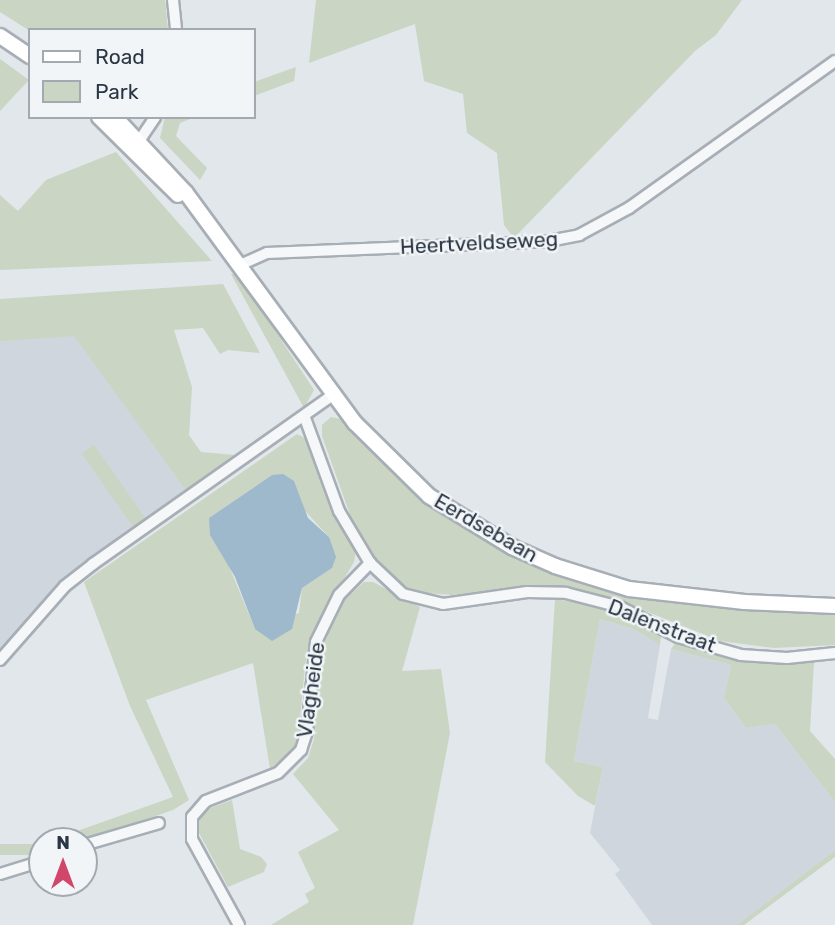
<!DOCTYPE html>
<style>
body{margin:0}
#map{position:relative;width:835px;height:925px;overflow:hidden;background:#e2e7eb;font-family:Rubik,sans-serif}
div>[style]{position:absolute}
.built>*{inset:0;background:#d0d6dd}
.green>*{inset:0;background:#cad5c3;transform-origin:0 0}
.water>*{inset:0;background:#9db9cb}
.roads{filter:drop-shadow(2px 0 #a7aeb5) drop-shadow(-2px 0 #a7aeb5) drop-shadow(0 2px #a7aeb5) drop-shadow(0 -2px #a7aeb5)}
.street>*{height:10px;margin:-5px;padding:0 5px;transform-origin:5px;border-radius:5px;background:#f5f7f9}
.secondary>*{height:14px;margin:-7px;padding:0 7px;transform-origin:7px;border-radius:7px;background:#fff}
span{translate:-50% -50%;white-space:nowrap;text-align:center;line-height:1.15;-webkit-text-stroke:5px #f2f5f8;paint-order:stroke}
.street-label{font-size:21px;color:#2a3643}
.legend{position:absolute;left:28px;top:28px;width:228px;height:91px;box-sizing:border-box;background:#f2f5f8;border:2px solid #a2a9b0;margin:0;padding:9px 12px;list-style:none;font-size:21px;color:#2a3643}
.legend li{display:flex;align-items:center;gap:14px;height:35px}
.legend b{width:35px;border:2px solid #a2a9b0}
.north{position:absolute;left:28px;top:827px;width:70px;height:70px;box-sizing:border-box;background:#f2f5f8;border:2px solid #a2a9b0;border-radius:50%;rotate:0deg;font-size:19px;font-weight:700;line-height:28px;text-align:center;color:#2a3643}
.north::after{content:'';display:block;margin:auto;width:24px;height:32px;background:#d0476b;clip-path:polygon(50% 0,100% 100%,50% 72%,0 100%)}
</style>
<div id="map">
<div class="built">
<div style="clip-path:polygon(0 306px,74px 306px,188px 493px,70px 574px,0 654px)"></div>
<div style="clip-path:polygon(600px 619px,634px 629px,660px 645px,648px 718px,658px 720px,671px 649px,731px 665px,724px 698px,746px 728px,775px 724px,835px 802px,835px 850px,737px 925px,652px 925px,615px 874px,620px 870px,590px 833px,603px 767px,574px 761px)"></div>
</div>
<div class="green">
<div style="clip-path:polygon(0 0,165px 0,168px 30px,30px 31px,0 12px)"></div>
<div style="clip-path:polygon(316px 0,742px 0,716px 35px,695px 51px,514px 238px,504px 225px,497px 153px,467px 133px,463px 94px,424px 81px,415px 24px,309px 63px)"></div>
<div style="clip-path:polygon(0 59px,29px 80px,0 111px)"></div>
<div style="clip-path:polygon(296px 67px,294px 81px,254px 96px,254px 82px)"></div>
<div style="clip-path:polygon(165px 117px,195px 117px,180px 123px,176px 136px,207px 168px,200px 180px,160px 138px)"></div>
<div style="clip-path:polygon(116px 152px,212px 261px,0 270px,0 195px,18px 211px,46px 180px)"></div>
<div style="clip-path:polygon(231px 274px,238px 274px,314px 390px,304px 408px)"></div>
<div style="clip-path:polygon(223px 284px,260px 353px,228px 350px,220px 354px,203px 328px,174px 330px,192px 387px,189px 435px,201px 452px,236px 455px,186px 490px,74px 336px,0 341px,0 299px)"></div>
<div style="clip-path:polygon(331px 417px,345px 420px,440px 512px,529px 563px,636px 597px,715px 607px,835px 611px,835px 645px,774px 648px,720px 641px,623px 602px,552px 585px,452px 595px,413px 592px,377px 562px,353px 523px,322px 436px,322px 425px)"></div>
<div style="clip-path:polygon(evenodd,297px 434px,309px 440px,327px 497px,356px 551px,354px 562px,314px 629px,305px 665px,298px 745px,270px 769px,253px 663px,146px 700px,189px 800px,173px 810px,83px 841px,49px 841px,173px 797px,130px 706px,84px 582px,297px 434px,272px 475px,329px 537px,332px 568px,302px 588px,299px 613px,255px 629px,209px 518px,272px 475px)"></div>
<div style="left:94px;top:445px;width:90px;height:15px;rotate:55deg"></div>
<div style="clip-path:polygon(364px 582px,373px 582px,420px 607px,402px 671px,441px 669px,450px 733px,413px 925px,271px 925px,309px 902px,305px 894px,315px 888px,298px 852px,339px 830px,293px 774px,308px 758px,314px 739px,321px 650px,345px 599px)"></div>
<div style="clip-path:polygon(555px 599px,604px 607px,656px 629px,661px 635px,660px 645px,634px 629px,600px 619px,574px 761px,603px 767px,595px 806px,578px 796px,545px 762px)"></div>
<div style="clip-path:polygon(677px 641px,749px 661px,814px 662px,810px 731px,835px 759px,835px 802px,775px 724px,746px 728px,724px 698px,731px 665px,671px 649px)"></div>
<div style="clip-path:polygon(232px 800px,240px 849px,261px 857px,267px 864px,264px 872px,228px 887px,198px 831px,197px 819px,202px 811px)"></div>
<div style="left:42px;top:844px;width:11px;height:44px;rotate:90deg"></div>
<div style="clip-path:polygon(835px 850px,835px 857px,744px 925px,737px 925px)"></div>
</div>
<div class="water">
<div style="clip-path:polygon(283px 474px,294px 481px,308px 518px,329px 537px,336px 557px,332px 568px,302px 588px,292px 629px,272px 641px,255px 629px,235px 577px,210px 535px,209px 518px,272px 475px)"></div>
</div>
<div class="roads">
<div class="street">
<div style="left:173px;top:0;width:30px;rotate:84deg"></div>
<div style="left:135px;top:147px;width:36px;rotate:-56deg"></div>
<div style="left:240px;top:265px;width:30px;rotate:-24deg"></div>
<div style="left:267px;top:253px;width:282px;rotate:-2.4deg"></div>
<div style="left:549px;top:241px;width:31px;rotate:-11deg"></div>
<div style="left:579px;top:235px;width:57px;rotate:-28.4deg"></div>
<div style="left:629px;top:208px;width:253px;rotate:-35.5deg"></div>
<div style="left:305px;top:418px;width:99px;rotate:69.9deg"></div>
<div style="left:339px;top:511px;width:61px;rotate:59.2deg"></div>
<div style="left:370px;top:563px;width:45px;rotate:43.2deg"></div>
<div style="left:403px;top:594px;width:41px;rotate:14deg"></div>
<div style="left:443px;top:604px;width:85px;rotate:-8.1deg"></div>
<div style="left:527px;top:592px;width:39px;rotate:1deg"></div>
<div style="left:566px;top:593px;width:56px;rotate:14.5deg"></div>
<div style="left:620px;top:607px;width:65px;rotate:27.3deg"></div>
<div style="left:678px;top:637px;width:66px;rotate:15.9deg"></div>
<div style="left:741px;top:655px;width:46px;rotate:3.7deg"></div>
<div style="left:787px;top:658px;width:48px;rotate:-5.9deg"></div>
<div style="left:0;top:660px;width:98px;rotate:-48.7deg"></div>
<div style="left:65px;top:586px;width:36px;rotate:-38deg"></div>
<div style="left:93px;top:564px;width:295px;rotate:-35.2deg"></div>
<div style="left:84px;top:845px;width:78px;rotate:-16.3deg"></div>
<div style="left:0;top:874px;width:44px;rotate:-17.2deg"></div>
<div style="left:239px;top:925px;width:98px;rotate:-118.7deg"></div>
<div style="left:192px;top:839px;width:22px;rotate:-90deg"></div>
<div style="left:192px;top:817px;width:21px;rotate:-49deg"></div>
<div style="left:206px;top:801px;width:77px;rotate:-21.3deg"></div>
<div style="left:278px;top:773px;width:33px;rotate:-45deg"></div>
<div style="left:301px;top:750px;width:19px;rotate:-72deg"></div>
<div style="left:307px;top:732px;width:90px;rotate:-84.3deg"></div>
<div style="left:316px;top:642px;width:52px;rotate:-63.9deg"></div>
<div style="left:339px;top:595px;width:45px;rotate:-45.9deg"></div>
</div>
<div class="secondary">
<div style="left:0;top:36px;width:36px;rotate:34deg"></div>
<div style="left:99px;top:117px;width:111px;rotate:44.6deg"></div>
<div style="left:115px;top:117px;width:104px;rotate:46.9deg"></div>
<div style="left:186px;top:193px;width:285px;rotate:53.7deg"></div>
<div style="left:355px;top:423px;width:104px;rotate:44.6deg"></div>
<div style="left:429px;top:496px;width:97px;rotate:31.6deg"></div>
<div style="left:512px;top:547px;width:47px;rotate:23.8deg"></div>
<div style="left:555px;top:566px;width:77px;rotate:17.3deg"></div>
<div style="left:629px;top:589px;width:116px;rotate:6.4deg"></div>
<div style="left:744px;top:602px;width:91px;rotate:2.5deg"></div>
</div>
</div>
<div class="street-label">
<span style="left:479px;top:243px;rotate:-3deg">Heertveldseweg</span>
<span style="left:486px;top:528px;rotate:30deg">Eerdsebaan</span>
<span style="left:662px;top:626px;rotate:21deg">Dalenstraat</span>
<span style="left:311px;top:690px;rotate:-82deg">Vlagheide</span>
</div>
<ul class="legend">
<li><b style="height:9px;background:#fff"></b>Road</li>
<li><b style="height:19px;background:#cad5c3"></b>Park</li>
</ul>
<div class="north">N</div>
</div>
